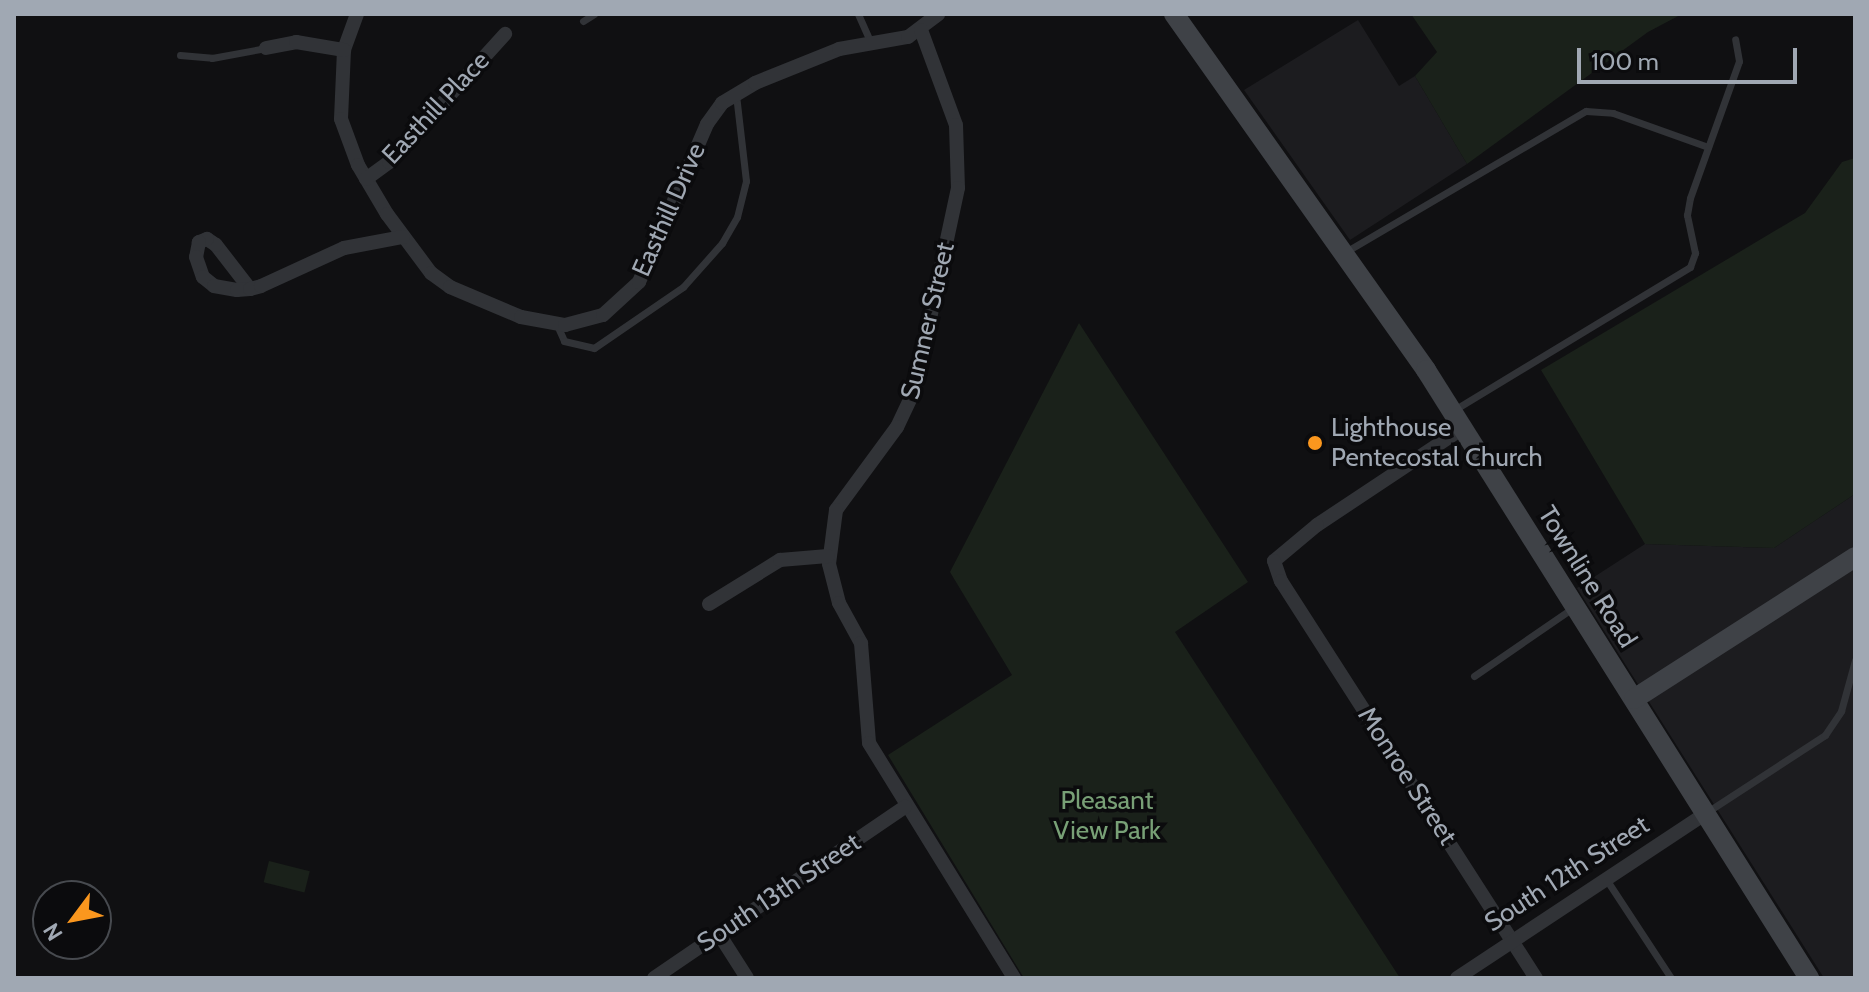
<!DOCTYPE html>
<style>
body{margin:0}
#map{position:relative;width:1869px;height:992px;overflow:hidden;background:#101012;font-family:Cabin,sans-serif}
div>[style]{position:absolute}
.built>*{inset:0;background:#1c1c1f}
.green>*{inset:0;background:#1a211a;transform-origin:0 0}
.lane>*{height:7px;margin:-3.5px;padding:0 3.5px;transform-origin:3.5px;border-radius:3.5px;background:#313337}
.street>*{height:14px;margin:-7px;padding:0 7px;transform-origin:7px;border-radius:7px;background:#313337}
.secondary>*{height:20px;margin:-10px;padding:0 10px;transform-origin:10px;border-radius:10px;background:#3f4247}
.dots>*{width:22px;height:22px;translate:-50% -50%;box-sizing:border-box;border:4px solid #0b0b0d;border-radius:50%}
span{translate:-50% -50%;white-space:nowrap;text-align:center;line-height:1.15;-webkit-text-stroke:7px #0b0b0d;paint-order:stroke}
.street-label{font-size:26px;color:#a0a8b3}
.poi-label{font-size:26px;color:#a0a8b3}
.left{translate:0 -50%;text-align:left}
.park-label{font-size:26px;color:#78a076}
.frame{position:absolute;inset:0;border:16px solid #a0a8b3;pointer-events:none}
.north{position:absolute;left:32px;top:880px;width:80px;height:80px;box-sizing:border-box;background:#0b0b0d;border:2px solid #474a4f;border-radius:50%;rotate:238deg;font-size:22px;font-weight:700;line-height:32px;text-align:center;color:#a0a8b3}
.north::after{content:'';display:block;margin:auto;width:28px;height:36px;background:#fb971e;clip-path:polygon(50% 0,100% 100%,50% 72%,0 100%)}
.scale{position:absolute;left:1577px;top:48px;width:220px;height:36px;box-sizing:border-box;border:4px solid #a0a8b3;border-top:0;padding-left:10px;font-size:24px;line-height:28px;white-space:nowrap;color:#a0a8b3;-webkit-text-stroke:6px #0b0b0d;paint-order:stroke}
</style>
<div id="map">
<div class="built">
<div style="clip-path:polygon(1358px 20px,1399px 86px,1415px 76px,1467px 164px,1350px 240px,1244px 90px)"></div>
<div style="clip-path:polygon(1855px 494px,1855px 978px,1824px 978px,1577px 588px,1645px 544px,1774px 548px)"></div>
</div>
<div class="green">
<div style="clip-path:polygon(1411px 14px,1682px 14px,1648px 32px,1467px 164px,1415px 76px,1437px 52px)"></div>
<div style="clip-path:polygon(1855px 158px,1855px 494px,1774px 548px,1645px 544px,1541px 370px,1805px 213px,1842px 162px)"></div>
<div style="clip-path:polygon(1079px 323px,1248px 582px,1175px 632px,1400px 978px,1024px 978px,888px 755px,1012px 675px,950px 572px)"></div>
<div style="left:269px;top:861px;width:42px;height:22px;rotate:14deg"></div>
</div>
<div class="lane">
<div style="left:858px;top:14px;width:32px;rotate:66deg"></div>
<div style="left:583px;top:21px;width:13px;rotate:-32deg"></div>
<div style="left:180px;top:55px;width:32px;rotate:5deg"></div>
<div style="left:212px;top:58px;width:55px;rotate:-10.5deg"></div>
<div style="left:1347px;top:251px;width:277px;rotate:-30.4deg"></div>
<div style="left:1586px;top:111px;width:27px;rotate:4deg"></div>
<div style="left:1613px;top:113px;width:101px;rotate:19.7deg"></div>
<div style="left:557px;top:325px;width:17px;rotate:66deg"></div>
<div style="left:564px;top:341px;width:31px;rotate:13deg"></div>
<div style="left:594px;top:348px;width:108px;rotate:-34.4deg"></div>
<div style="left:683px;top:287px;width:59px;rotate:-48.4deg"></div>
<div style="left:722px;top:243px;width:30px;rotate:-60deg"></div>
<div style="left:737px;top:217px;width:37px;rotate:-76deg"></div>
<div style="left:746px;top:181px;width:87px;rotate:-96.6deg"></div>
<div style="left:1454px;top:410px;width:276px;rotate:-31.2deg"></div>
<div style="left:1690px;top:267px;width:15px;rotate:-70deg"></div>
<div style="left:1695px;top:253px;width:39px;rotate:-102deg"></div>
<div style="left:1687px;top:215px;width:17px;rotate:-80deg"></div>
<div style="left:1690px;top:198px;width:145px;rotate:-70.3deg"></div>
<div style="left:1739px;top:61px;width:22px;rotate:-100deg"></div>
<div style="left:1474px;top:676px;width:121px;rotate:-34.6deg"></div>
<div style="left:1707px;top:812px;width:141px;rotate:-33.1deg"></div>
<div style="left:1825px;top:735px;width:29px;rotate:-56deg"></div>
<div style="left:1841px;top:711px;width:53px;rotate:-74.6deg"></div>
<div style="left:1606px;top:879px;width:118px;rotate:56.7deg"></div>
</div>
<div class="street">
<div style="left:357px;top:14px;width:38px;rotate:110deg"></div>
<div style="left:344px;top:50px;width:69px;rotate:92.5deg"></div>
<div style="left:341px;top:119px;width:49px;rotate:69.7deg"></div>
<div style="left:358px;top:165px;width:57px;rotate:59.4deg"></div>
<div style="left:387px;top:214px;width:74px;rotate:53.3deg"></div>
<div style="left:431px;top:273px;width:24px;rotate:36deg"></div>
<div style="left:450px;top:287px;width:77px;rotate:22.9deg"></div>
<div style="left:521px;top:317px;width:45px;rotate:10.3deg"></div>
<div style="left:565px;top:325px;width:39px;rotate:-15deg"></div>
<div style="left:603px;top:315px;width:49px;rotate:-42.5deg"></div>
<div style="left:639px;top:282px;width:172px;rotate:-66.7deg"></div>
<div style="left:707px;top:124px;width:26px;rotate:-54deg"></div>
<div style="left:722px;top:103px;width:39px;rotate:-31deg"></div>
<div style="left:755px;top:83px;width:91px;rotate:-22deg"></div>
<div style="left:839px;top:49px;width:70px;rotate:-9.9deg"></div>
<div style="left:908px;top:37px;width:38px;rotate:-37deg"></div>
<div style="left:921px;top:30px;width:101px;rotate:69.8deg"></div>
<div style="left:956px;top:125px;width:63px;rotate:88.2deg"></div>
<div style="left:958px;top:188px;width:206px;rotate:102.1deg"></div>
<div style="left:915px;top:389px;width:42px;rotate:115.3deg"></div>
<div style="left:897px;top:427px;width:103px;rotate:126.3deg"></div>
<div style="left:836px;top:510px;width:54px;rotate:97.4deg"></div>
<div style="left:829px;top:564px;width:40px;rotate:75.6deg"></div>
<div style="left:839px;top:603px;width:46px;rotate:61.2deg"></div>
<div style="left:861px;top:643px;width:100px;rotate:85.4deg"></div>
<div style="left:869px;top:743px;width:276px;rotate:58.3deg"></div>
<div style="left:266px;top:48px;width:31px;rotate:-11deg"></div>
<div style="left:296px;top:42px;width:49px;rotate:9.5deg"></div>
<div style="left:366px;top:179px;width:29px;rotate:-36deg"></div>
<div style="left:389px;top:162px;width:173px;rotate:-47.8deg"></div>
<div style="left:250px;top:289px;width:56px;rotate:-127.7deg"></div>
<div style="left:216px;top:245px;width:11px;rotate:-146deg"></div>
<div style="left:207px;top:239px;width:9px;rotate:159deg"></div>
<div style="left:199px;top:242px;width:15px;rotate:101deg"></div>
<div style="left:196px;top:257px;width:21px;rotate:71deg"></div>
<div style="left:203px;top:277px;width:14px;rotate:39deg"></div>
<div style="left:214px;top:286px;width:23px;rotate:10deg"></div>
<div style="left:237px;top:290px;width:13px;rotate:-4deg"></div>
<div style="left:250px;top:289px;width:11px;rotate:-15deg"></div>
<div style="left:261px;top:286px;width:91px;rotate:-24.6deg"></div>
<div style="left:344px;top:248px;width:60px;rotate:-10.6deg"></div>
<div style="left:1463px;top:428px;width:175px;rotate:146.4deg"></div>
<div style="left:1317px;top:525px;width:56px;rotate:140.1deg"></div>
<div style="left:1274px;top:561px;width:21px;rotate:71deg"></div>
<div style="left:1281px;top:581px;width:472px;rotate:57.3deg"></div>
<div style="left:709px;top:604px;width:84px;rotate:-31.8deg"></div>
<div style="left:780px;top:560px;width:48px;rotate:-4.8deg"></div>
<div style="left:719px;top:934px;width:52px;rotate:57.5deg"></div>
<div style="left:654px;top:978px;width:304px;rotate:-34.3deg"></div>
<div style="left:1457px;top:978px;width:299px;rotate:-33.5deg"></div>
</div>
<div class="secondary">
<div style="left:1174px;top:14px;width:436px;rotate:54.7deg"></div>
<div style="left:1426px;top:370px;width:719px;rotate:57.79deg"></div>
<div style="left:1634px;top:699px;width:263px;rotate:-32.7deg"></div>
</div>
<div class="dots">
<div style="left:1315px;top:443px;background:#fb971e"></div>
</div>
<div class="street-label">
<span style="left:436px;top:108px;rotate:-47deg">Easthill Place</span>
<span style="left:669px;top:210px;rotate:-66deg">Easthill Drive</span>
<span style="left:928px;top:321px;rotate:-77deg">Sumner Street</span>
<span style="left:1587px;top:577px;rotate:58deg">Townline Road</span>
<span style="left:1407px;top:776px;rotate:57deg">Monroe Street</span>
<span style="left:1567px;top:874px;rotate:-33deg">South 12th Street</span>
<span style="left:779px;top:893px;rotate:-34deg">South 13th Street</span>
</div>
<div class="poi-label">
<span class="left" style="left:1331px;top:443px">Lighthouse<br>Pentecostal Church</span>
</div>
<div class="park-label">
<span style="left:1107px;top:816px">Pleasant<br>View Park</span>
</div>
<div class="frame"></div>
<div class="north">N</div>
<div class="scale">100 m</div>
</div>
